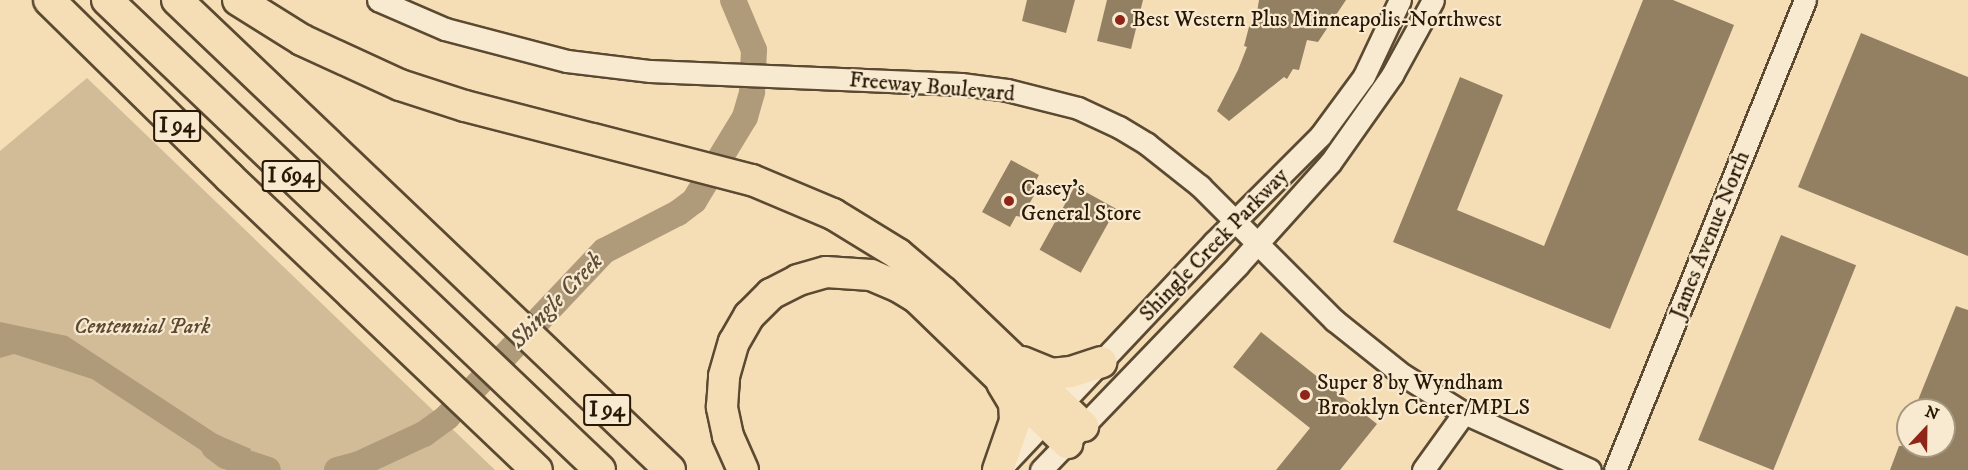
<!DOCTYPE html>
<style>
body{margin:0}
#map{position:relative;width:1968px;height:470px;overflow:hidden;background:#f5deb6;font-family:"IM FELL DW Pica",serif}
div>[style]{position:absolute}
.green>*{inset:0;background:#d2bc98}
.water>*{inset:0;background:#af9b7a}
.river>*{height:26px;margin:-13px;padding:0 13px;transform-origin:13px;border-radius:13px;background:#af9b7a}
.building>*{inset:0;background:#937f61;transform-origin:0 0}
.roads{filter:drop-shadow(2px 0 #5b4a31) drop-shadow(-2px 0 #5b4a31) drop-shadow(0 2px #5b4a31) drop-shadow(0 -2px #5b4a31)}
.minor>*{height:21px;margin:-10.5px;padding:0 10.5px;transform-origin:10.5px;border-radius:10.5px;background:#f8ead0}
.highway>*{height:30px;margin:-15px;padding:0 15px;transform-origin:15px;border-radius:15px;background:#f5deb6}
.dots>*{width:16px;height:16px;translate:-50% -50%;box-sizing:border-box;border:3px solid #f8ead0;border-radius:50%}
span{translate:-50% -50%;white-space:nowrap;text-align:center;line-height:1.15;-webkit-text-stroke:4.5px #f8ead0;paint-order:stroke}
.shield-label span{padding:2px 4px;background:#f8ead0;border:2px solid;border-radius:4px;-webkit-text-stroke-width:0}
.shield-label{font-size:21px;color:#281805;font-weight:700}
.poi-label{font-size:22px;color:#281805}
.left{translate:0 -50%;text-align:left}
.street-label{font-size:22px;color:#281805}
.park-label{font-size:22px;color:#5b4931;font-style:italic}
.water-label{font-size:24px;color:#5e4c34;font-style:italic}
.north{position:absolute;left:1896px;top:398px;width:60px;height:60px;box-sizing:border-box;background:#f8ead0;border:2px solid #a5967f;border-radius:50%;rotate:22deg;font-size:16px;font-weight:700;line-height:24px;text-align:center;color:#281805}
.north::after{content:'';display:block;margin:auto;width:21px;height:27px;background:#8f2418;clip-path:polygon(50% 0,100% 100%,50% 72%,0 100%)}
</style>
<div id="map">
<div class="green">
<div style="clip-path:polygon(87px 78px,495px 470px,0 470px,0 151px)"></div>
</div>
<div class="water">
<div style="clip-path:polygon(0 322px,67px 336px,218px 435px,251px 449px,242px 470px,231px 470px,92px 379px,14px 354px,0 358px)"></div>
</div>
<div class="river">
<div style="left:214px;top:447px;width:15px;rotate:37deg"></div>
<div style="left:226px;top:456px;width:44px;rotate:18.4deg"></div>
<div style="left:337px;top:470px;width:23px;rotate:-15deg"></div>
<div style="left:359px;top:464px;width:72px;rotate:-24.8deg"></div>
<div style="left:424px;top:434px;width:29px;rotate:-36deg"></div>
<div style="left:447px;top:417px;width:228px;rotate:-46.6deg"></div>
<div style="left:604px;top:251px;width:83px;rotate:-27.2deg"></div>
<div style="left:678px;top:213px;width:20px;rotate:-37deg"></div>
<div style="left:694px;top:201px;width:98px;rotate:-58.7deg"></div>
<div style="left:745px;top:117px;width:26px;rotate:-74deg"></div>
<div style="left:752px;top:92px;width:42px;rotate:-87.3deg"></div>
<div style="left:754px;top:50px;width:54px;rotate:-112.8deg"></div>
</div>
<div class="building">
<div style="clip-path:polygon(1027px 0,1075px 0,1066px 33px,1022px 21px)"></div>
<div style="clip-path:polygon(1107px 0,1143px 0,1131px 49px,1097px 41px)"></div>
<div style="clip-path:polygon(1259px 0,1346px 0,1318px 42px,1307px 40px,1299px 70px,1293px 69px,1287px 79px,1284px 77px,1229px 121px,1217px 111px,1238px 70px,1247px 47px,1244px 46px,1250px 23px,1255px 24px)"></div>
<div style="clip-path:polygon(1643px 0,1673px 0,1734px 25px,1610px 329px,1393px 242px,1460px 77px,1503px 95px,1457px 210px,1544px 246px)"></div>
<div style="clip-path:polygon(1861px 33px,1968px 77px,1968px 256px,1798px 187px)"></div>
<div style="clip-path:polygon(1011px 160px,1039px 175px,1033px 186px,1037px 190px,1022px 217px,1016px 216px,1010px 227px,982px 212px)"></div>
<div style="left:1075px;top:186px;width:47px;height:73px;rotate:29deg"></div>
<div style="left:1781px;top:235px;width:81px;height:221px;rotate:22deg"></div>
<div style="clip-path:polygon(1956px 306px,1968px 310px,1968px 470px,1890px 470px,1899px 446px,1944px 446px,1944px 410px,1914px 410px)"></div>
<div style="clip-path:polygon(1261px 332px,1377px 424px,1340px 470px,1276px 470px,1310px 428px,1233px 367px)"></div>
</div>
<div class="roads">
<div class="minor">
<div style="left:378px;top:0;width:73px;rotate:23.4deg"></div>
<div style="left:445px;top:29px;width:126px;rotate:14.7deg"></div>
<div style="left:567px;top:61px;width:84px;rotate:6.9deg"></div>
<div style="left:650px;top:71px;width:311px;rotate:2.4deg"></div>
<div style="left:961px;top:84px;width:46px;rotate:7.4deg"></div>
<div style="left:1007px;top:90px;width:73px;rotate:14.2deg"></div>
<div style="left:1078px;top:108px;width:45px;rotate:24.9deg"></div>
<div style="left:1119px;top:127px;width:33px;rotate:31deg"></div>
<div style="left:1147px;top:144px;width:68px;rotate:38.4deg"></div>
<div style="left:1200px;top:186px;width:190px;rotate:45deg"></div>
<div style="left:1334px;top:320px;width:88px;rotate:38.6deg"></div>
<div style="left:1403px;top:375px;width:72px;rotate:31.9deg"></div>
<div style="left:1464px;top:413px;width:138px;rotate:24.3deg"></div>
<div style="left:1002px;top:467px;width:309px;rotate:-46.7deg"></div>
<div style="left:1214px;top:242px;width:150px;rotate:-45deg"></div>
<div style="left:1320px;top:136px;width:74px;rotate:-53.7deg"></div>
<div style="left:1364px;top:76px;width:84px;rotate:-64.7deg"></div>
<div style="left:1041px;top:470px;width:284px;rotate:-46.1deg"></div>
<div style="left:1238px;top:265px;width:137px;rotate:-48deg"></div>
<div style="left:1330px;top:163px;width:108px;rotate:-54.8deg"></div>
<div style="left:1392px;top:75px;width:85px;rotate:-61.3deg"></div>
<div style="left:1423px;top:470px;width:70px;rotate:-54.3deg"></div>
<div style="left:1615px;top:470px;width:507px;rotate:-67.99deg"></div>
</div>
<div class="highway">
<div style="left:49px;top:0;width:252px;rotate:44.5deg"></div>
<div style="left:229px;top:177px;width:425px;rotate:43.6deg"></div>
<div style="left:107px;top:0;width:681px;rotate:43.63deg"></div>
<div style="left:177px;top:0;width:681px;rotate:43.63deg"></div>
<div style="left:238px;top:0;width:75px;rotate:32deg"></div>
<div style="left:302px;top:40px;width:108px;rotate:24.7deg"></div>
<div style="left:400px;top:85px;width:68px;rotate:17.9deg"></div>
<div style="left:465px;top:106px;width:296px;rotate:14.5deg"></div>
<div style="left:752px;top:180px;width:88px;rotate:22.8deg"></div>
<div style="left:833px;top:214px;width:76px;rotate:31.6deg"></div>
<div style="left:898px;top:254px;width:59px;rotate:40.2deg"></div>
<div style="left:943px;top:292px;width:194px;rotate:43.7deg"></div>
<div style="left:1022px;top:362px;width:31px;rotate:22deg"></div>
<div style="left:1051px;top:374px;width:20px;rotate:-6deg"></div>
<div style="left:1071px;top:372px;width:32px;rotate:-18deg"></div>
<div style="left:743px;top:470px;width:37px;rotate:-114deg"></div>
<div style="left:728px;top:436px;width:30px;rotate:-102deg"></div>
<div style="left:722px;top:407px;width:31px;rotate:-86deg"></div>
<div style="left:724px;top:376px;width:35px;rotate:-74deg"></div>
<div style="left:734px;top:342px;width:30px;rotate:-60deg"></div>
<div style="left:749px;top:316px;width:31px;rotate:-45deg"></div>
<div style="left:771px;top:294px;width:30px;rotate:-27deg"></div>
<div style="left:798px;top:280px;width:29px;rotate:-16deg"></div>
<div style="left:826px;top:272px;width:45px;rotate:3.8deg"></div>
<div style="left:871px;top:275px;width:30px;rotate:23deg"></div>
<div style="left:899px;top:287px;width:21px;rotate:31deg"></div>
<div style="left:917px;top:298px;width:209px;rotate:44deg"></div>
<div style="left:998px;top:470px;width:52px;rotate:-70.9deg"></div>
<div style="left:1015px;top:421px;width:18px;rotate:-93deg"></div>
<div style="left:1014px;top:403px;width:23px;rotate:-121deg"></div>
</div>
</div>
<div class="dots">
<div style="left:1120px;top:20px;background:#8f2418"></div>
<div style="left:1009px;top:201px;background:#8f2418"></div>
<div style="left:1305px;top:395px;background:#8f2418"></div>
</div>
<div class="shield-label">
<span style="left:177px;top:126px">I 94</span>
<span style="left:291px;top:176px">I 694</span>
<span style="left:607px;top:410px">I 94</span>
</div>
<div class="poi-label">
<span class="left" style="left:1132px;top:20px">Best Western Plus Minneapolis-Northwest</span>
<span class="left" style="left:1021px;top:201px">Casey's<br>General Store</span>
<span class="left" style="left:1317px;top:395px">Super 8 by Wyndham<br>Brooklyn Center/MPLS</span>
</div>
<div class="street-label">
<span style="left:932px;top:87px;rotate:5deg">Freeway Boulevard</span>
<span style="left:1710px;top:235px;rotate:-68deg">James Avenue North</span>
<span style="left:1214px;top:245px;rotate:-46deg">Shingle Creek Parkway</span>
</div>
<div class="park-label">
<span style="left:142px;top:327px">Centennial Park</span>
</div>
<div class="water-label">
<span style="left:557px;top:301px;rotate:-46deg">Shingle Creek</span>
</div>
<div class="north">N</div>
</div>
